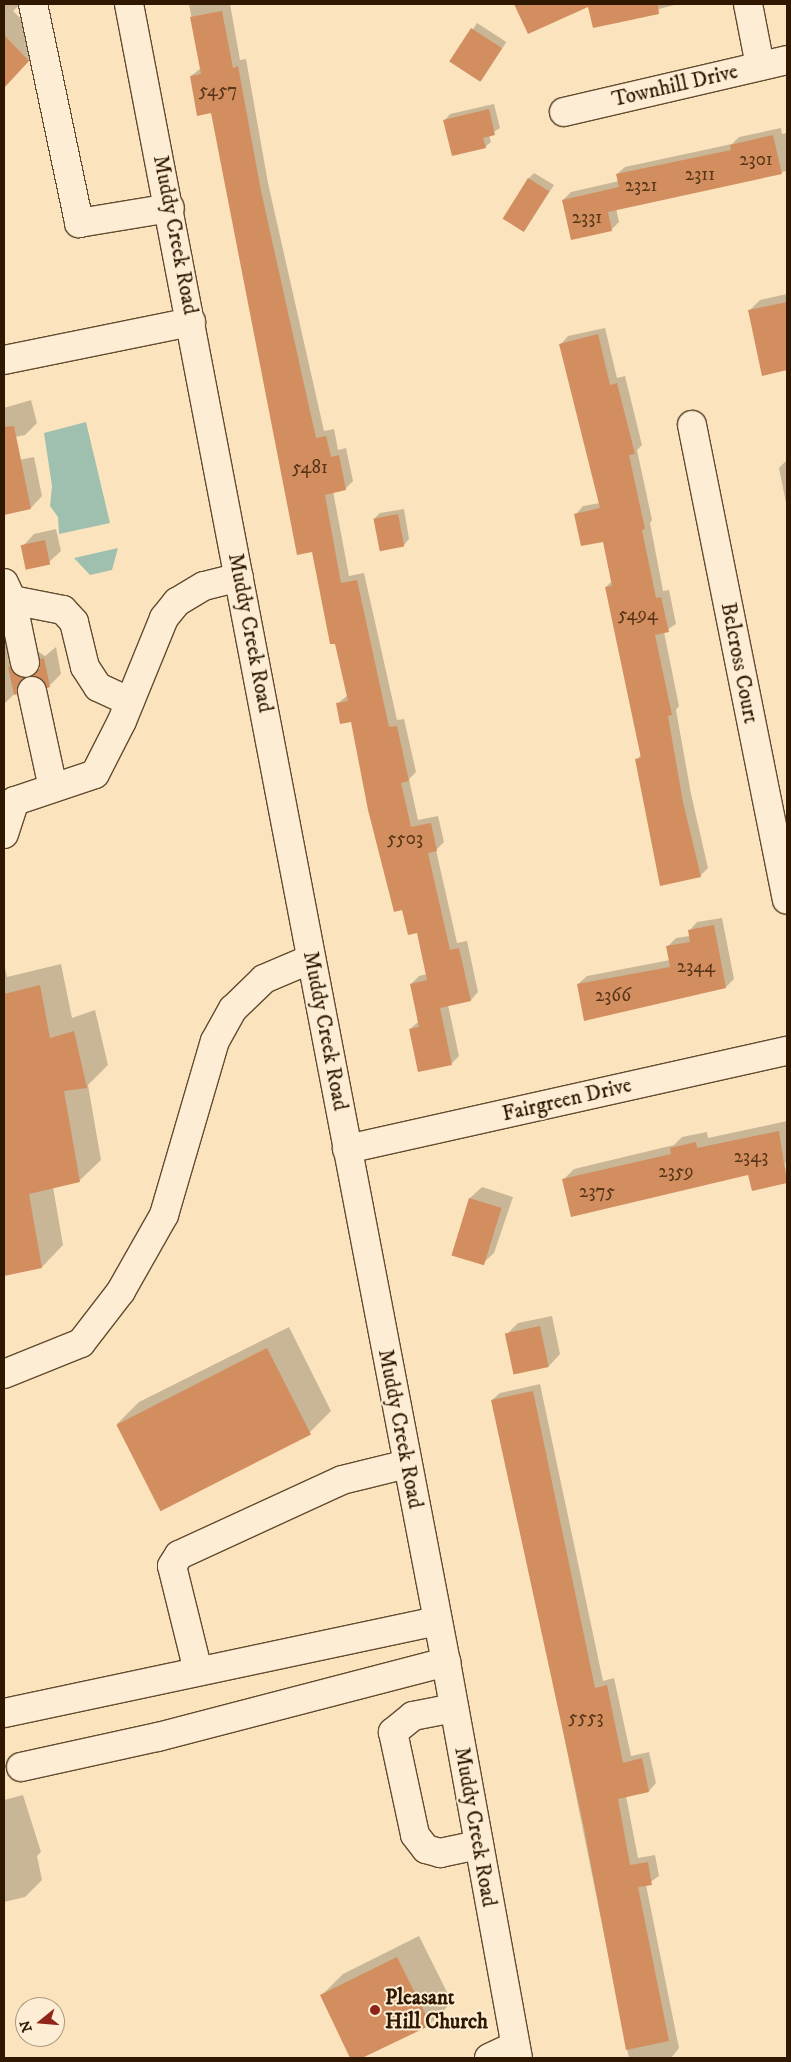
<!DOCTYPE html>
<style>
body{margin:0}
#map{position:relative;width:791px;height:2062px;overflow:hidden;background:#fbe4bd;font-family:"IM FELL DW Pica",serif}
div>[style]{position:absolute}
.water>*{inset:0;background:#9fbfaf}
.shadow>*{inset:0;background:#0003;transform-origin:0 0}
.building>*{inset:0;background:#d38e60;transform-origin:0 0}
.roads{filter:drop-shadow(1px 0 #634b2f) drop-shadow(-1px 0 #634b2f) drop-shadow(0 1px #634b2f) drop-shadow(0 -1px #634b2f)}
.minor>*{height:28px;margin:-14px;padding:0 14px;transform-origin:14px;border-radius:14px;background:#fcedd4}
.dots>*{width:14px;height:14px;translate:-50% -50%;box-sizing:border-box;border:2px solid #fcedd4;border-radius:50%}
span{translate:-50% -50%;white-space:nowrap;text-align:center;line-height:1.15;-webkit-text-stroke:4px #fcedd4;paint-order:stroke}
.number-label{font-size:19px;color:#593618}
.number-label span{-webkit-text-stroke-width:0}
.street-label{font-size:21px;color:#301800}
.poi-label{font-size:21px;color:#301800;font-weight:700}
.left{translate:0 -50%;text-align:left}
.frame{position:absolute;inset:0;border:5px solid #301800;pointer-events:none}
.north{position:absolute;left:15px;top:1997px;width:50px;height:50px;box-sizing:border-box;background:#fcedd4;border:1px solid #aa987f;border-radius:50%;rotate:253deg;font-size:14px;font-weight:700;line-height:20px;text-align:center;color:#301800}
.north::after{content:'';display:block;margin:auto;width:18px;height:22px;background:#8f2418;clip-path:polygon(50% 0,100% 100%,50% 72%,0 100%)}
</style>
<div id="map">
<div class="water">
<div style="clip-path:polygon(86px 422px,110px 523px,59px 534px,58px 517px,50px 506px,52px 486px,44px 433px)"></div>
<div style="clip-path:polygon(118px 548px,112px 570px,90px 575px,74px 558px)"></div>
</div>
<div class="shadow">
<div style="clip-path:polygon(4px 4px,20px 4px,13px 11px,45px 43px,7px 83px,4px 80px)"></div>
<div style="clip-path:polygon(189px 4px,230px 4px,240px 60px,246px 59px,268px 183px,324px 431px,334px 429px,338px 450px,346px 448px,353px 481px,345px 489px,333px 491px,349px 576px,364px 573px,397px 720px,404px 719px,416px 772px,409px 779px,418px 820px,438px 816px,444px 842px,436px 850px,457px 943px,467px 941px,478px 992px,471px 1000px,448px 1005px,459px 1056px,451px 1064px,410px 1029px,418px 1022px,411px 984px,419px 976px,427px 974px,418px 931px,352px 720px,337px 704px,348px 695px,212px 112px,191px 76px,201px 68px)"></div>
<div style="clip-path:polygon(515px 4px,678px 4px,594px 26px,589px 5px,528px 33px)"></div>
<div style="left:477px;top:23px;width:35px;height:46px;rotate:33deg"></div>
<div style="clip-path:polygon(494px 104px,500px 128px,489px 135px,491px 142px,485px 147px,445px 120px,450px 114px)"></div>
<div style="clip-path:polygon(781px 128px,782px 134px,787px 133px,787px 171px,616px 208px,619px 222px,611px 230px,563px 200px,571px 192px,619px 181px,617px 174px,625px 167px,732px 144px,739px 137px)"></div>
<div style="clip-path:polygon(534px 173px,554px 185px,525px 230px,528px 179px)"></div>
<div style="clip-path:polygon(787px 294px,787px 369px,763px 374px,749px 311px,760px 300px)"></div>
<div style="clip-path:polygon(605px 328px,617px 378px,625px 376px,642px 445px,637px 450px,652px 520px,650px 523px,663px 591px,669px 590px,676px 624px,664px 632px,679px 706px,676px 710px,691px 794px,708px 868px,700px 876px,637px 759px,641px 755px,606px 587px,612px 581px,604px 540px,576px 514px,583px 506px,600px 503px,561px 344px,568px 336px)"></div>
<div style="clip-path:polygon(31px 400px,37px 423px,25px 435px,4px 439px,4px 408px)"></div>
<div style="clip-path:polygon(34px 457px,42px 496px,31px 508px,4px 514px,4px 463px)"></div>
<div style="clip-path:polygon(787px 460px,787px 508px,779px 468px)"></div>
<div style="clip-path:polygon(404px 509px,409px 539px,404px 545px,374px 519px,380px 513px)"></div>
<div style="clip-path:polygon(56px 529px,61px 551px,49px 562px,23px 546px,34px 534px)"></div>
<div style="clip-path:polygon(evenodd,8px 633px,45px 656px,56px 647px,61px 674px,50px 685px,34px 675px,4px 704px,4px 634px,8px 633px,41px 660px,41px 669px,38px 672px,38px 663px,41px 660px)"></div>
<div style="clip-path:polygon(722px 918px,734px 979px,726px 987px,585px 1019px,578px 984px,587px 976px,670px 960px,667px 947px,676px 938px,690px 936px,689px 931px,697px 922px)"></div>
<div style="clip-path:polygon(4px 963px,7px 977px,61px 964px,72px 1018px,95px 1010px,108px 1065px,88px 1085px,101px 1160px,79px 1181px,53px 1187px,63px 1245px,42px 1267px,4px 1275px)"></div>
<div style="clip-path:polygon(787px 1121px,787px 1163px,785px 1163px,787px 1182px,753px 1189px,749px 1173px,563px 1180px,574px 1169px,674px 1145px,682px 1137px,707px 1132px,708px 1138px)"></div>
<div style="clip-path:polygon(482px 1187px,513px 1197px,494px 1253px,482px 1264px,452px 1254px,470px 1198px)"></div>
<div style="clip-path:polygon(552px 1316px,560px 1354px,549px 1366px,515px 1373px,507px 1334px,518px 1323px)"></div>
<div style="clip-path:polygon(289px 1327px,331px 1411px,310px 1432px,117px 1424px,139px 1402px)"></div>
<div style="clip-path:polygon(540px 1384px,603px 1681px,614px 1678px,631px 1756px,649px 1752px,656px 1783px,649px 1791px,626px 1796px,638px 1858px,655px 1855px,659px 1876px,646px 1885px,679px 2048px,671px 2058px,629px 2058px,537px 1602px,492px 1400px,500px 1393px)"></div>
<div style="clip-path:polygon(23px 1795px,41px 1852px,37px 1856px,42px 1880px,25px 1897px,4px 1902px,4px 1800px)"></div>
<div style="clip-path:polygon(419px 1936px,452px 2002px,430px 2024px,360px 2058px,352px 2058px,321px 1996px,343px 1974px)"></div>
</div>
<div class="building">
<div style="clip-path:polygon(514px 4px,658px 4px,659px 14px,593px 28px,588px 7px,528px 34px)"></div>
<div style="clip-path:polygon(222px 11px,233px 68px,238px 66px,261px 191px,316px 438px,326px 436px,331px 457px,339px 455px,346px 490px,325px 495px,341px 583px,357px 580px,389px 727px,397px 726px,409px 781px,401px 783px,411px 827px,431px 823px,437px 851px,428px 853px,450px 950px,459px 948px,471px 1001px,440px 1008px,452px 1065px,418px 1072px,409px 1029px,419px 1027px,410px 984px,427px 980px,417px 933px,408px 935px,402px 910px,394px 912px,368px 810px,351px 722px,340px 724px,336px 703px,348px 701px,335px 644px,330px 644px,312px 552px,297px 555px,211px 113px,197px 116px,190px 76px,201px 74px,190px 17px)"></div>
<div style="left:471px;top:28px;width:37px;height:40px;rotate:33deg"></div>
<div style="clip-path:polygon(4px 35px,29px 61px,4px 88px)"></div>
<div style="clip-path:polygon(489px 109px,495px 135px,483px 138px,486px 148px,452px 156px,443px 120px)"></div>
<div style="clip-path:polygon(773px 135px,782px 174px,608px 212px,612px 231px,571px 240px,562px 200px,619px 187px,616px 174px,731px 150px,730px 145px)"></div>
<div style="left:528px;top:178px;width:25px;height:48px;rotate:32deg"></div>
<div style="clip-path:polygon(787px 302px,787px 370px,762px 376px,748px 310px)"></div>
<div style="clip-path:polygon(598px 334px,610px 385px,617px 383px,635px 454px,629px 455px,645px 529px,642px 530px,656px 598px,661px 597px,669px 632px,655px 635px,672px 715px,668px 716px,683px 802px,701px 877px,660px 886px,635px 759px,641px 758px,605px 587px,612px 586px,603px 542px,581px 546px,574px 514px,600px 508px,559px 344px)"></div>
<div style="clip-path:polygon(14px 426px,31px 509px,4px 515px,4px 427px)"></div>
<div style="left:398px;top:514px;width:33px;height:25px;rotate:79deg"></div>
<div style="left:45px;top:540px;width:25px;height:25px;rotate:78deg"></div>
<div style="clip-path:polygon(44px 658px,50px 687px,47px 688px,43px 680px,33px 676px,40px 668px,40px 659px)"></div>
<div style="clip-path:polygon(8px 666px,24px 678px,17px 686px,17px 694px,14px 695px)"></div>
<div style="clip-path:polygon(714px 925px,726px 988px,584px 1021px,577px 984px,670px 967px,666px 946px,690px 942px,688px 930px)"></div>
<div style="clip-path:polygon(40px 985px,50px 1038px,74px 1031px,87px 1088px,64px 1091px,80px 1182px,29px 1194px,42px 1268px,4px 1276px,4px 994px)"></div>
<div style="clip-path:polygon(779px 1131px,787px 1183px,752px 1191px,748px 1175px,571px 1217px,562px 1179px,671px 1154px,670px 1148px,696px 1142px,697px 1148px)"></div>
<div style="left:469px;top:1198px;width:34px;height:60px;rotate:17deg"></div>
<div style="left:540px;top:1326px;width:42px;height:36px;rotate:78deg"></div>
<div style="left:267px;top:1348px;width:97px;height:169px;rotate:63deg"></div>
<div style="clip-path:polygon(533px 1391px,595px 1688px,607px 1685px,623px 1763px,642px 1758px,649px 1792px,618px 1799px,630px 1865px,648px 1862px,652px 1885px,638px 1887px,669px 2041px,626px 2050px,584px 1828px,491px 1400px)"></div>
<div style="clip-path:polygon(397px 1957px,431px 2025px,362px 2058px,350px 2058px,320px 1995px)"></div>
</div>
<div class="roads">
<div class="minor">
<div style="left:33px;top:4px;width:224px;rotate:78.1deg"></div>
<div style="left:79px;top:223px;width:92px;rotate:-9.4deg"></div>
<div style="left:129px;top:4px;width:1688px;rotate:79.18deg"></div>
<div style="left:446px;top:1662px;width:402px;rotate:79.7deg"></div>
<div style="left:748px;top:4px;width:63px;rotate:79deg"></div>
<div style="left:564px;top:112px;width:229px;rotate:-13.1deg"></div>
<div style="left:4px;top:360px;width:191px;rotate:-11.5deg"></div>
<div style="left:692px;top:425px;width:484px;rotate:78.7deg"></div>
<div style="left:4px;top:583px;width:19px;rotate:65deg"></div>
<div style="left:12px;top:600px;width:64px;rotate:78.3deg"></div>
<div style="left:12px;top:600px;width:52px;rotate:11.1deg"></div>
<div style="left:63px;top:610px;width:16px;rotate:47deg"></div>
<div style="left:74px;top:622px;width:46px;rotate:76.3deg"></div>
<div style="left:85px;top:667px;width:24px;rotate:57deg"></div>
<div style="left:98px;top:687px;width:35px;rotate:25deg"></div>
<div style="left:32px;top:691px;width:99px;rotate:77.8deg"></div>
<div style="left:4px;top:834px;width:35px;rotate:-72deg"></div>
<div style="left:15px;top:801px;width:84px;rotate:-18.6deg"></div>
<div style="left:95px;top:774px;width:59px;rotate:-63deg"></div>
<div style="left:122px;top:721px;width:111px;rotate:-67.8deg"></div>
<div style="left:164px;top:618px;width:21px;rotate:-51deg"></div>
<div style="left:177px;top:602px;width:31px;rotate:-31deg"></div>
<div style="left:204px;top:586px;width:36px;rotate:-14deg"></div>
<div style="left:347px;top:1149px;width:451px;rotate:-12.6deg"></div>
<div style="left:4px;top:1374px;width:83px;rotate:-21.9deg"></div>
<div style="left:81px;top:1343px;width:66px;rotate:-52.4deg"></div>
<div style="left:121px;top:1291px;width:87px;rotate:-60.5deg"></div>
<div style="left:164px;top:1215px;width:181px;rotate:-73.7deg"></div>
<div style="left:215px;top:1041px;width:37px;rotate:-61deg"></div>
<div style="left:233px;top:1009px;width:43px;rotate:-44.1deg"></div>
<div style="left:264px;top:979px;width:51px;rotate:-23.1deg"></div>
<div style="left:198px;top:1671px;width:108px;rotate:-103.9deg"></div>
<div style="left:172px;top:1566px;width:13px;rotate:-58deg"></div>
<div style="left:179px;top:1555px;width:179px;rotate:-24.7deg"></div>
<div style="left:342px;top:1480px;width:67px;rotate:-13.8deg"></div>
<div style="left:454px;top:1708px;width:42px;rotate:169deg"></div>
<div style="left:413px;top:1716px;width:26px;rotate:141deg"></div>
<div style="left:393px;top:1732px;width:105px;rotate:77.9deg"></div>
<div style="left:415px;top:1835px;width:18px;rotate:52deg"></div>
<div style="left:426px;top:1849px;width:15px;rotate:16deg"></div>
<div style="left:440px;top:1853px;width:40px;rotate:-12deg"></div>
<div style="left:4px;top:1713px;width:442px;rotate:-12deg"></div>
<div style="left:21px;top:1767px;width:140px;rotate:-12.4deg"></div>
<div style="left:158px;top:1737px;width:298px;rotate:-14.6deg"></div>
<div style="left:489px;top:2058px;width:29px;rotate:-25deg"></div>
</div>
</div>
<div class="dots">
<div style="left:375px;top:2010px;background:#8f2418"></div>
</div>
<div class="number-label">
<span style="left:218px;top:91px">5457</span>
<span style="left:756px;top:160px">2301</span>
<span style="left:700px;top:175px">2311</span>
<span style="left:641px;top:186px">2321</span>
<span style="left:587px;top:218px">2331</span>
<span style="left:310px;top:468px">5481</span>
<span style="left:638px;top:615px">5494</span>
<span style="left:405px;top:839px">5503</span>
<span style="left:696px;top:967px">2344</span>
<span style="left:613px;top:996px">2366</span>
<span style="left:751px;top:1157px">2343</span>
<span style="left:676px;top:1172px">2359</span>
<span style="left:597px;top:1192px">2375</span>
<span style="left:586px;top:1718px">5553</span>
</div>
<div class="street-label">
<span style="left:675px;top:86px;rotate:-13deg">Townhill Drive</span>
<span style="left:175px;top:235px;rotate:79deg">Muddy Creek Road</span>
<span style="left:250px;top:633px;rotate:79deg">Muddy Creek Road</span>
<span style="left:739px;top:663px;rotate:79deg">Belcross Court</span>
<span style="left:325px;top:1031px;rotate:79deg">Muddy Creek Road</span>
<span style="left:567px;top:1100px;rotate:-13deg">Fairgreen Drive</span>
<span style="left:400px;top:1429px;rotate:79deg">Muddy Creek Road</span>
<span style="left:475px;top:1827px;rotate:80deg">Muddy Creek Road</span>
</div>
<div class="poi-label">
<span class="left" style="left:385px;top:2010px">Pleasant<br>Hill Church</span>
</div>
<div class="frame"></div>
<div class="north">N</div>
</div>
